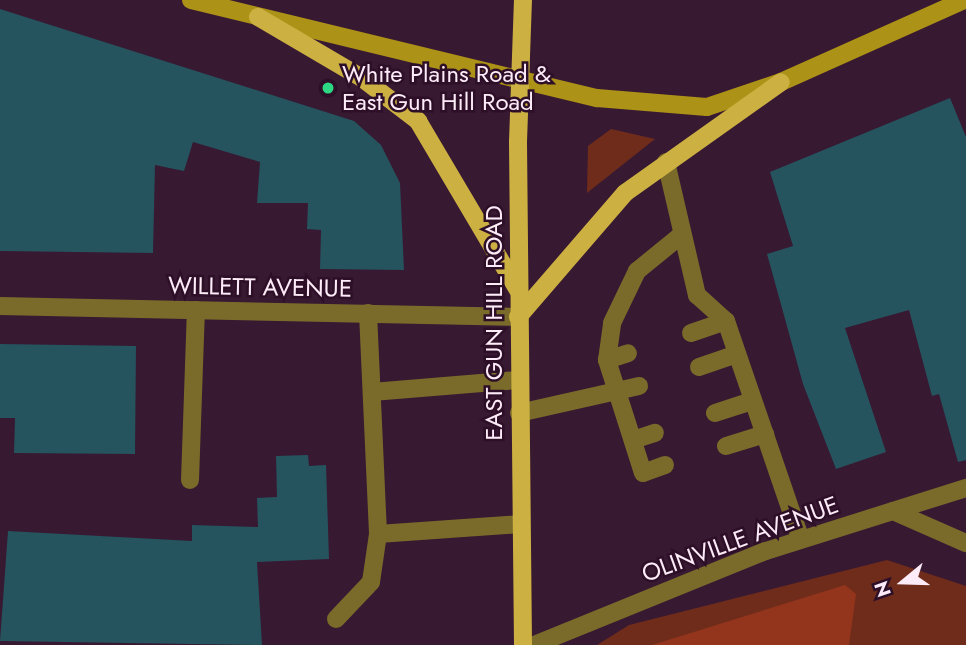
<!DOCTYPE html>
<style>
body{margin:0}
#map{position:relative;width:966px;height:645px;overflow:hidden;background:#381932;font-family:Jost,sans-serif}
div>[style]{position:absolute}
.green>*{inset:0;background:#6f2c1b}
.forest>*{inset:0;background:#93351c}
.building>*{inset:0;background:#25535e}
.service>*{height:18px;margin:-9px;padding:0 9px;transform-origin:9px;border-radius:9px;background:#7b6b2a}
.minor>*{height:18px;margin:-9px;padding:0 9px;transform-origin:9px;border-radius:9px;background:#7b6b2a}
.secondary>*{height:18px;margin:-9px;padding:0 9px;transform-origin:9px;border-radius:9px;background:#ac9216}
.primary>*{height:18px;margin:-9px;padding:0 9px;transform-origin:9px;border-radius:9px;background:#ccb142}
.dots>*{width:19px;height:19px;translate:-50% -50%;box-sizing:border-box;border:4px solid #2e0f28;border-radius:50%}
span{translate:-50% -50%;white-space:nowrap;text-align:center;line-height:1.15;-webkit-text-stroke:5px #2e0f28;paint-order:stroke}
.poi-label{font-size:24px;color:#fdebf8}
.left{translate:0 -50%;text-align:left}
.street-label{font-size:24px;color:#fdebf8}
.north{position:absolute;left:868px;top:547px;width:70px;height:70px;-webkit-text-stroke:5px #2e0f28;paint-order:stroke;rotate:251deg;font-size:19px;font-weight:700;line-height:28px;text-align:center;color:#fdebf8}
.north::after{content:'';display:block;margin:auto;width:24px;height:32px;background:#fdebf8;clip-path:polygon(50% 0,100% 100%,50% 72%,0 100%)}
</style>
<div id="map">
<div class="green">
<div style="clip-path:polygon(611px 129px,655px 139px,587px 193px,588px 146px)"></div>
<div style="clip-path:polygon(887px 560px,966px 586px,966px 645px,597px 645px,629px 625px)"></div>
</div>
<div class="forest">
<div style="clip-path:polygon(845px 585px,856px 594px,849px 645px,652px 645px)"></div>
</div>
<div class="building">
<div style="clip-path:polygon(0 9px,354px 121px,381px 145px,400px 183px,404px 270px,320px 269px,321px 230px,307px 229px,308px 203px,257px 203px,260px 162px,193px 142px,184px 171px,155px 165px,153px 253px,0 251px)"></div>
<div style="clip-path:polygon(950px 98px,966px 137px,966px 460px,958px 462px,939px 394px,932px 396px,909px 310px,845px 328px,886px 452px,836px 469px,803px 384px,767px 254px,793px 246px,770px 172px)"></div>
<div style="clip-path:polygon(0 344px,136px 346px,135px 454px,14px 453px,15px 418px,0 418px)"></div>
<div style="clip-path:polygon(308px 455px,309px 466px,326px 465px,329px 559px,257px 562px,262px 645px,0 641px,8px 531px,192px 541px,192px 525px,258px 527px,257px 498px,277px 497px,276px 456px)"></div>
</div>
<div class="service">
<div style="left:666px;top:162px;width:137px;rotate:76.9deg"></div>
<div style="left:697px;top:295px;width:39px;rotate:42deg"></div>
<div style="left:726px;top:321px;width:231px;rotate:71.1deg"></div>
<div style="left:368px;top:313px;width:221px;rotate:87.4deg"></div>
<div style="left:378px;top:534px;width:143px;rotate:-4deg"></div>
<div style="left:691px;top:333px;width:37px;rotate:-19deg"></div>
<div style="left:607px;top:360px;width:22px;rotate:-18deg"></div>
<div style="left:699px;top:367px;width:40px;rotate:-18.9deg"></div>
<div style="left:372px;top:392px;width:147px;rotate:-4.7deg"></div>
<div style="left:519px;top:413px;width:123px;rotate:-12.7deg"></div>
<div style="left:715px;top:413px;width:40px;rotate:-18deg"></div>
<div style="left:633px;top:440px;width:23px;rotate:-18deg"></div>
<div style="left:726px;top:446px;width:41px;rotate:-17.1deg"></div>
<div style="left:665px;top:465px;width:23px;rotate:160deg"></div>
<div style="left:643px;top:473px;width:119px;rotate:-107.7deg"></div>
<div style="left:607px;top:360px;width:37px;rotate:-82deg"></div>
<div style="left:612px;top:323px;width:58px;rotate:-64.3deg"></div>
<div style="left:637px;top:271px;width:55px;rotate:-39.1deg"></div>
<div style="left:190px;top:480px;width:170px;rotate:-88deg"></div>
<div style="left:336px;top:619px;width:51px;rotate:-46.6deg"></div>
<div style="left:371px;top:582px;width:49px;rotate:-81.7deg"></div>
</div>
<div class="minor">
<div style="left:0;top:306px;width:518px;rotate:1.22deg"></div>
<div style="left:893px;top:511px;width:80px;rotate:23.7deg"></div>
<div style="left:534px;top:645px;width:250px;rotate:-22.1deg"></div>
<div style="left:766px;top:551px;width:210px;rotate:-17.5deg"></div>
</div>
<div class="secondary">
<div style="left:191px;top:0;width:418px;rotate:13.6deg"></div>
<div style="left:597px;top:98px;width:110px;rotate:4.7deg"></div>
<div style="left:707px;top:107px;width:78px;rotate:-18.7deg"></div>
<div style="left:781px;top:82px;width:201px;rotate:-24.1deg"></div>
</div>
<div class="primary">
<div style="left:258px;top:17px;width:121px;rotate:30.4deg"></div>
<div style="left:362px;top:78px;width:71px;rotate:37.5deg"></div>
<div style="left:418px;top:121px;width:196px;rotate:59.4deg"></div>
<div style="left:518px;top:317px;width:164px;rotate:-49.2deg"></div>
<div style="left:625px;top:193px;width:191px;rotate:-35.4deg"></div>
<div style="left:523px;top:645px;width:503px;rotate:-90.57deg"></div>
<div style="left:518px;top:142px;width:142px;rotate:-88deg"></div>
</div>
<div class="dots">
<div style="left:328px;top:88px;background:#2dd884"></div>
</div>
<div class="poi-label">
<span class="left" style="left:342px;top:88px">White Plains Road &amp;<br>East Gun Hill Road</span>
</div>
<div class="street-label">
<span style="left:260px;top:287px;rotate:1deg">WILLETT AVENUE</span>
<span style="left:494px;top:323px;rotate:-90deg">EAST GUN HILL ROAD</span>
<span style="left:740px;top:539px;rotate:-20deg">OLINVILLE AVENUE</span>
</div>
<div class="north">N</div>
</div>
